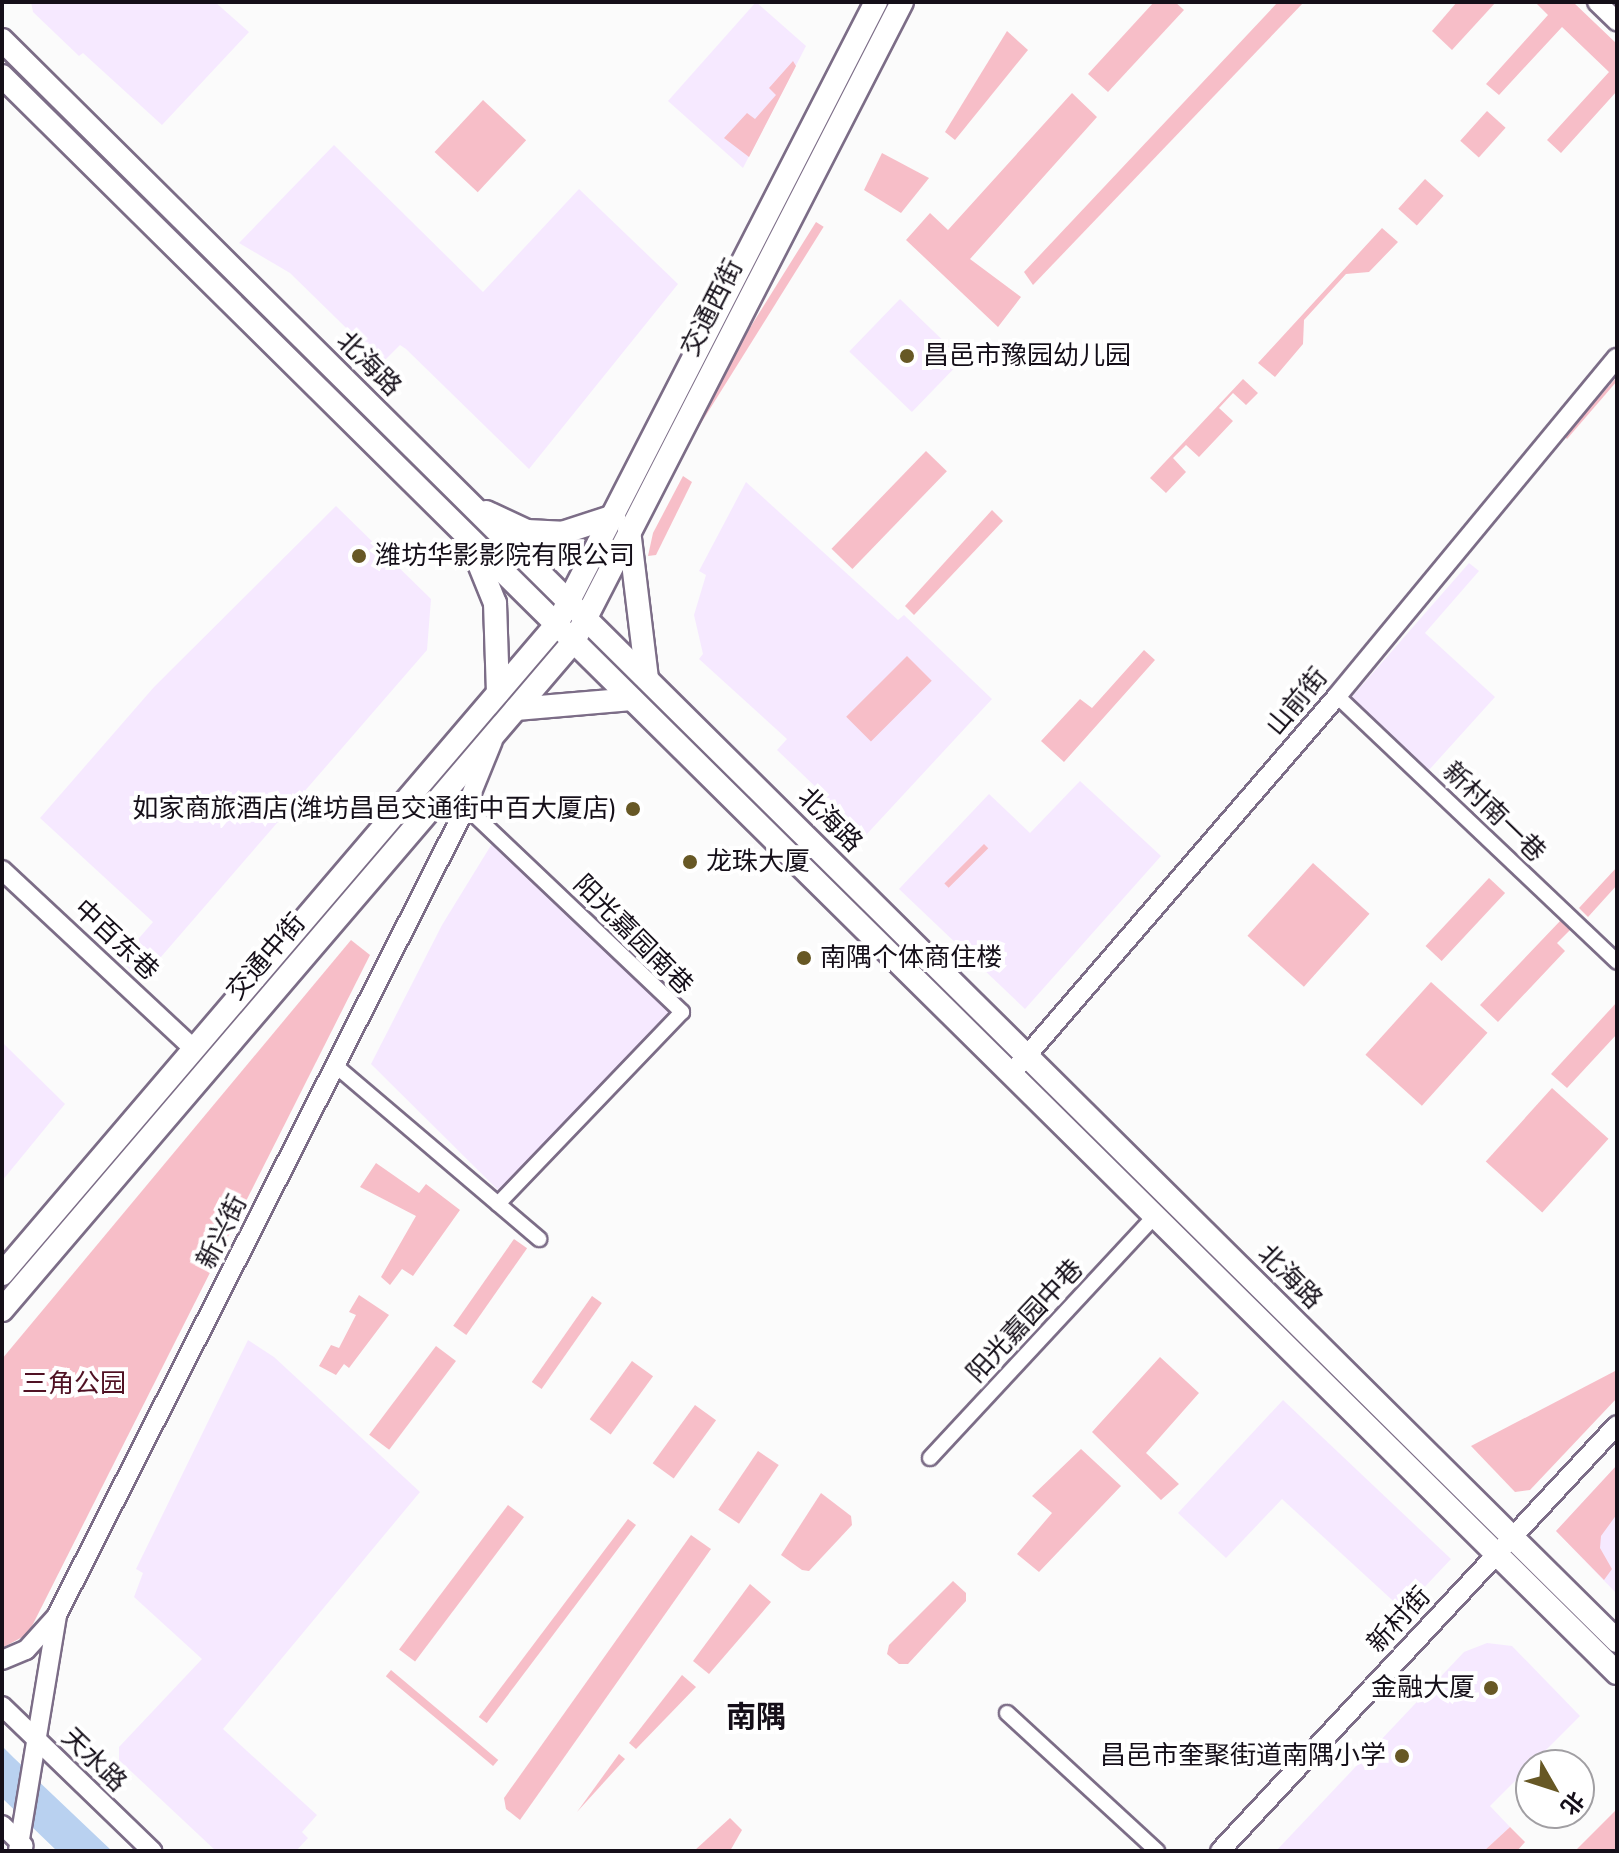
<!DOCTYPE html>
<meta charset="utf-8">
<style>
body{margin:0}
#map{position:relative;width:1619px;height:1853px;overflow:hidden;background:#fbfbfb;font-family:"Nunito Sans","Noto Sans SC",sans-serif}
div>[style]{position:absolute}
.built>*{inset:0;background:#f6e9ff;transform-origin:0 0}
.green>*{inset:0;background:#f7bec8;transform-origin:0 0}
.water>*{inset:0;background:#b9d1f0}
.roads{filter:drop-shadow(2px 0 #7c6d87) drop-shadow(-2px 0 #7c6d87) drop-shadow(0 2px #7c6d87) drop-shadow(0 -2px #7c6d87)}
.minor>*{height:14px;margin:-7px;padding:0 7px;transform-origin:7px;border-radius:7px;background:#fff}
.tertiary>*{height:18px;margin:-9px;padding:0 9px;transform-origin:9px;border-radius:9px;background:#fff}
.primary>*{height:22px;margin:-11px;padding:0 11px;transform-origin:11px;border-radius:11px;background:#fff}
.dots>*{width:22px;height:22px;translate:-50% -50%;box-sizing:border-box;border:4px solid #fff;border-radius:50%}
span{translate:-50% -50%;white-space:nowrap;text-align:center;line-height:1.15;-webkit-text-stroke:8px #fff;paint-order:stroke}
.street-label{font-size:26px;color:#150f19}
.poi-label{font-size:26px;color:#150f19}
.left{translate:0 -50%;text-align:left}
.right{translate:-100% -50%;text-align:right}
.park-label{font-size:26px;color:#501224}
.quarter-label{font-size:30px;color:#150f19;font-weight:700}
.frame{position:absolute;inset:0;border:4px solid #150f19;pointer-events:none}
.north{position:absolute;left:1515px;top:1749px;width:80px;height:80px;box-sizing:border-box;background:#fff;border:2px solid #a19fa3;border-radius:50%;rotate:129deg;font-size:22px;font-weight:700;line-height:32px;text-align:center;color:#150f19}
.north::after{content:'';display:block;margin:auto;width:28px;height:36px;background:#675825;clip-path:polygon(50% 0,100% 100%,50% 72%,0 100%)}
</style>
<div id="map">
<div class="built">
<div style="clip-path:polygon(31px 2px,215px 2px,249px 32px,162px 125px,83px 53px,79px 56px,33px 12px)"></div>
<div style="clip-path:polygon(756px 2px,806px 46px,743px 168px,668px 101px)"></div>
<div style="clip-path:polygon(334px 145px,483px 292px,579px 189px,678px 284px,529px 469px,406px 349px,400px 345px,382px 363px,290px 273px,239px 243px)"></div>
<div style="left:900px;top:299px;width:87px;height:73px;rotate:44deg"></div>
<div style="clip-path:polygon(746px 482px,898px 620px,904px 615px,992px 699px,866px 835px,777px 750px,787px 739px,699px 659px,703px 654px,694px 615px,706px 575px,699px 571px)"></div>
<div style="clip-path:polygon(336px 506px,431px 599px,427px 650px,141px 980px,120px 960px,153px 922px,40px 818px,154px 687px)"></div>
<div style="clip-path:polygon(1469px 563px,1479px 571px,1425px 633px,1495px 697px,1429px 770px,1350px 699px)"></div>
<div style="clip-path:polygon(1080px 781px,1161px 856px,1025px 1009px,899px 889px,989px 794px,1030px 833px)"></div>
<div style="clip-path:polygon(501px 829px,680px 1000px,499px 1191px,371px 1064px,442px 925px)"></div>
<div style="clip-path:polygon(4px 1044px,65px 1104px,2px 1181px,2px 1047px)"></div>
<div style="clip-path:polygon(248px 1340px,274px 1357px,420px 1492px,223px 1729px,317px 1815px,302px 1832px,308px 1838px,296px 1851px,216px 1851px,119px 1760px,119px 1747px,202px 1659px,134px 1597px,143px 1573px,136px 1569px)"></div>
<div style="clip-path:polygon(1283px 1400px,1451px 1559px,1403px 1610px,1282px 1499px,1226px 1558px,1178px 1513px)"></div>
<div style="clip-path:polygon(1617px 1465px,1617px 1594px,1556px 1531px)"></div>
<div style="clip-path:polygon(1487px 1643px,1512px 1646px,1580px 1716px,1490px 1806px,1510px 1827px,1484px 1851px,1276px 1851px,1464px 1652px)"></div>
</div>
<div class="green">
<div style="clip-path:polygon(1154px 2px,1175px 2px,1184px 10px,1108px 92px,1088px 74px)"></div>
<div style="clip-path:polygon(1278px 2px,1304px 2px,1033px 285px,1024px 272px)"></div>
<div style="clip-path:polygon(1457px 2px,1496px 2px,1452px 50px,1432px 31px)"></div>
<div style="clip-path:polygon(1535px 2px,1573px 2px,1617px 44px,1617px 91px,1561px 153px,1547px 140px,1609px 72px,1562px 27px,1499px 95px,1486px 84px,1548px 15px)"></div>
<div style="clip-path:polygon(1007px 31px,1028px 50px,955px 140px,945px 132px)"></div>
<div style="clip-path:polygon(793px 61px,796px 66px,749px 157px,724px 138px,747px 113px,755px 119px,776px 95px,769px 88px)"></div>
<div style="clip-path:polygon(1072px 93px,1097px 117px,970px 259px,1021px 297px,998px 327px,906px 240px,930px 213px,948px 230px)"></div>
<div style="left:483px;top:100px;width:59px;height:71px;rotate:43deg"></div>
<div style="left:1487px;top:111px;width:25px;height:40px;rotate:42deg"></div>
<div style="clip-path:polygon(882px 153px,929px 178px,901px 213px,864px 190px)"></div>
<div style="left:1425px;top:179px;width:25px;height:40px;rotate:42deg"></div>
<div style="left:816px;top:222px;width:9px;height:259px;rotate:32deg"></div>
<div style="clip-path:polygon(1382px 228px,1398px 242px,1369px 272px,1346px 274px,1304px 320px,1303px 344px,1275px 377px,1258px 363px)"></div>
<div style="clip-path:polygon(1617px 377px,1617px 381px,1567px 439px,1564px 436px)"></div>
<div style="clip-path:polygon(1243px 379px,1258px 393px,1246px 405px,1233px 393px,1219px 408px,1233px 421px,1199px 457px,1186px 445px,1173px 458px,1186px 472px,1166px 493px,1150px 478px)"></div>
<div style="left:926px;top:451px;width:29px;height:136px;rotate:44deg"></div>
<div style="clip-path:polygon(683px 476px,692px 482px,656px 555px,648px 556px,653px 533px)"></div>
<div style="clip-path:polygon(992px 510px,1003px 521px,914px 615px,905px 606px)"></div>
<div style="clip-path:polygon(1144px 650px,1155px 660px,1064px 762px,1041px 741px,1080px 699px,1092px 708px)"></div>
<div style="left:907px;top:656px;width:35px;height:86px;rotate:45deg"></div>
<div style="left:984px;top:844px;width:6px;height:56px;rotate:45deg"></div>
<div style="left:1313px;top:863px;width:76px;height:98px;rotate:42deg"></div>
<div style="clip-path:polygon(1617px 867px,1617px 885px,1588px 917px,1579px 908px)"></div>
<div style="left:1489px;top:878px;width:22px;height:93px;rotate:43deg"></div>
<div style="clip-path:polygon(1561px 920px,1571px 929px,1557px 943px,1565px 951px,1498px 1022px,1480px 1005px)"></div>
<div style="clip-path:polygon(351px 940px,370px 955px,28px 1634px,2px 1648px,2px 1359px)"></div>
<div style="left:1431px;top:982px;width:76px;height:98px;rotate:42deg"></div>
<div style="clip-path:polygon(1617px 1002px,1617px 1034px,1567px 1088px,1551px 1074px)"></div>
<div style="left:1552px;top:1088px;width:76px;height:99px;rotate:42deg"></div>
<div style="clip-path:polygon(376px 1163px,419px 1193px,426px 1184px,460px 1210px,413px 1276px,402px 1269px,390px 1285px,381px 1277px,416px 1216px,360px 1187px)"></div>
<div style="left:514px;top:1239px;width:16px;height:106px;rotate:35deg"></div>
<div style="clip-path:polygon(359px 1295px,389px 1315px,349px 1368px,344px 1364px,336px 1375px,319px 1366px,331px 1345px,339px 1348px,356px 1315px,349px 1312px)"></div>
<div style="left:592px;top:1296px;width:12px;height:105px;rotate:35deg"></div>
<div style="left:436px;top:1346px;width:25px;height:111px;rotate:37deg"></div>
<div style="clip-path:polygon(1160px 1357px,1199px 1393px,1146px 1453px,1179px 1484px,1161px 1500px,1092px 1432px)"></div>
<div style="left:632px;top:1361px;width:26px;height:72px;rotate:36deg"></div>
<div style="clip-path:polygon(1617px 1370px,1617px 1398px,1530px 1490px,1515px 1492px,1471px 1446px)"></div>
<div style="left:695px;top:1405px;width:26px;height:72px;rotate:36deg"></div>
<div style="clip-path:polygon(1081px 1449px,1121px 1486px,1039px 1572px,1017px 1554px,1052px 1513px,1032px 1496px)"></div>
<div style="left:758px;top:1451px;width:25px;height:71px;rotate:34deg"></div>
<div style="clip-path:polygon(1617px 1465px,1617px 1514px,1601px 1536px,1600px 1548px,1612px 1569px,1604px 1580px,1556px 1531px)"></div>
<div style="clip-path:polygon(821px 1493px,851px 1516px,852px 1525px,809px 1571px,802px 1570px,781px 1555px)"></div>
<div style="left:508px;top:1505px;width:20px;height:181px;rotate:37deg"></div>
<div style="left:628px;top:1519px;width:10px;height:248px;rotate:37deg"></div>
<div style="clip-path:polygon(691px 1535px,711px 1549px,520px 1820px,506px 1809px,504px 1798px)"></div>
<div style="clip-path:polygon(953px 1581px,966px 1593px,966px 1601px,908px 1664px,899px 1664px,887px 1654px,889px 1645px)"></div>
<div style="clip-path:polygon(750px 1584px,771px 1602px,709px 1674px,693px 1661px)"></div>
<div style="left:391px;top:1670px;width:140px;height:8px;rotate:40deg"></div>
<div style="clip-path:polygon(682px 1675px,696px 1687px,636px 1749px,629px 1743px)"></div>
<div style="clip-path:polygon(619px 1754px,625px 1759px,577px 1812px)"></div>
<div style="clip-path:polygon(1617px 1809px,1617px 1851px,1579px 1851px,1577px 1849px)"></div>
<div style="clip-path:polygon(730px 1818px,742px 1830px,730px 1851px,694px 1851px)"></div>
<div style="clip-path:polygon(1510px 1827px,1525px 1842px,1517px 1851px,1484px 1851px)"></div>
</div>
<div class="water">
<div style="clip-path:polygon(2px 1746px,14px 1758px,112px 1851px,57px 1851px,2px 1798px)"></div>
</div>
<div class="roads">
<div class="minor">
<div style="left:1337px;top:696px;width:386px;rotate:43.5deg"></div>
<div style="left:466px;top:807px;width:298px;rotate:43.5deg"></div>
<div style="left:682px;top:1012px;width:266px;rotate:133.8deg"></div>
<div style="left:336px;top:1066px;width:267px;rotate:40.4deg"></div>
<div style="left:930px;top:1458px;width:330px;rotate:-47.1deg"></div>
<div style="left:1007px;top:1713px;width:204px;rotate:42.6deg"></div>
</div>
<div class="tertiary">
<div style="left:1597px;top:2px;width:28px;rotate:44deg"></div>
<div style="left:2px;top:870px;width:262px;rotate:43deg"></div>
<div style="left:1011px;top:1074px;width:499px;rotate:-49.2deg"></div>
<div style="left:1337px;top:696px;width:439px;rotate:-50.4deg"></div>
<div style="left:2px;top:1660px;width:26px;rotate:-23deg"></div>
<div style="left:26px;top:1650px;width:43px;rotate:-47.8deg"></div>
<div style="left:2px;top:1706px;width:209px;rotate:44deg"></div>
<div style="left:2px;top:1825px;width:30px;rotate:44deg"></div>
<div style="left:18px;top:1851px;width:239px;rotate:-80.6deg"></div>
<div style="left:57px;top:1615px;width:906px;rotate:-63.15deg"></div>
<div style="left:466px;top:807px;width:71px;rotate:-67.8deg"></div>
<div style="left:1220px;top:1851px;width:582px;rotate:-47.02deg"></div>
</div>
<div class="primary">
<div style="left:2px;top:40px;width:2274px;rotate:44.75deg"></div>
<div style="left:2px;top:76px;width:2271px;rotate:44.68deg"></div>
<div style="left:486px;top:512px;width:45px;rotate:24.9deg"></div>
<div style="left:527px;top:531px;width:35px;rotate:3deg"></div>
<div style="left:562px;top:533px;width:55px;rotate:-18.1deg"></div>
<div style="left:629px;top:530px;width:150px;rotate:83.1deg"></div>
<div style="left:471px;top:544px;width:64px;rotate:67.9deg"></div>
<div style="left:495px;top:603px;width:90px;rotate:88.1deg"></div>
<div style="left:516px;top:709px;width:116px;rotate:-4.9deg"></div>
<div style="left:2px;top:1274px;width:855px;rotate:-49.51deg"></div>
<div style="left:557px;top:624px;width:699px;rotate:-62.85deg"></div>
<div style="left:2px;top:1310px;width:880px;rotate:-49.47deg"></div>
<div style="left:574px;top:641px;width:718px;rotate:-62.83deg"></div>
</div>
</div>
<div class="dots">
<div style="left:907px;top:356px;background:#675825"></div>
<div style="left:359px;top:556px;background:#675825"></div>
<div style="left:633px;top:809px;background:#675825"></div>
<div style="left:690px;top:862px;background:#675825"></div>
<div style="left:804px;top:958px;background:#675825"></div>
<div style="left:1491px;top:1688px;background:#675825"></div>
<div style="left:1402px;top:1756px;background:#675825"></div>
</div>
<div class="street-label">
<span style="left:712px;top:308px;rotate:-63deg">交通西街</span>
<span style="left:369px;top:364px;rotate:45deg">北海路</span>
<span style="left:1297px;top:702px;rotate:-50deg">山前街</span>
<span style="left:1494px;top:812px;rotate:44deg">新村南一巷</span>
<span style="left:830px;top:820px;rotate:45deg">北海路</span>
<span style="left:633px;top:935px;rotate:45deg">阳光嘉园南巷</span>
<span style="left:116px;top:940px;rotate:43deg">中百东巷</span>
<span style="left:266px;top:957px;rotate:-49deg">交通中街</span>
<span style="left:222px;top:1232px;rotate:-63deg">新兴街</span>
<span style="left:1290px;top:1277px;rotate:45deg">北海路</span>
<span style="left:1025px;top:1321px;rotate:-47deg">阳光嘉园中巷</span>
<span style="left:1399px;top:1620px;rotate:-47deg">新村街</span>
<span style="left:94px;top:1760px;rotate:44deg">天水路</span>
</div>
<div class="poi-label">
<span class="left" style="left:923px;top:356px">昌邑市豫园幼儿园</span>
<span class="left" style="left:375px;top:556px">潍坊华影影院有限公司</span>
<span class="right" style="left:617px;top:809px">如家商旅酒店(潍坊昌邑交通街中百大厦店)</span>
<span class="left" style="left:706px;top:862px">龙珠大厦</span>
<span class="left" style="left:820px;top:958px">南隅个体商住楼</span>
<span class="right" style="left:1475px;top:1688px">金融大厦</span>
<span class="right" style="left:1386px;top:1756px">昌邑市奎聚街道南隅小学</span>
</div>
<div class="park-label">
<span style="left:74px;top:1384px">三角公园</span>
</div>
<div class="quarter-label">
<span style="left:756px;top:1718px">南隅</span>
</div>
<div class="frame"></div>
<div class="north">北</div>
</div>
